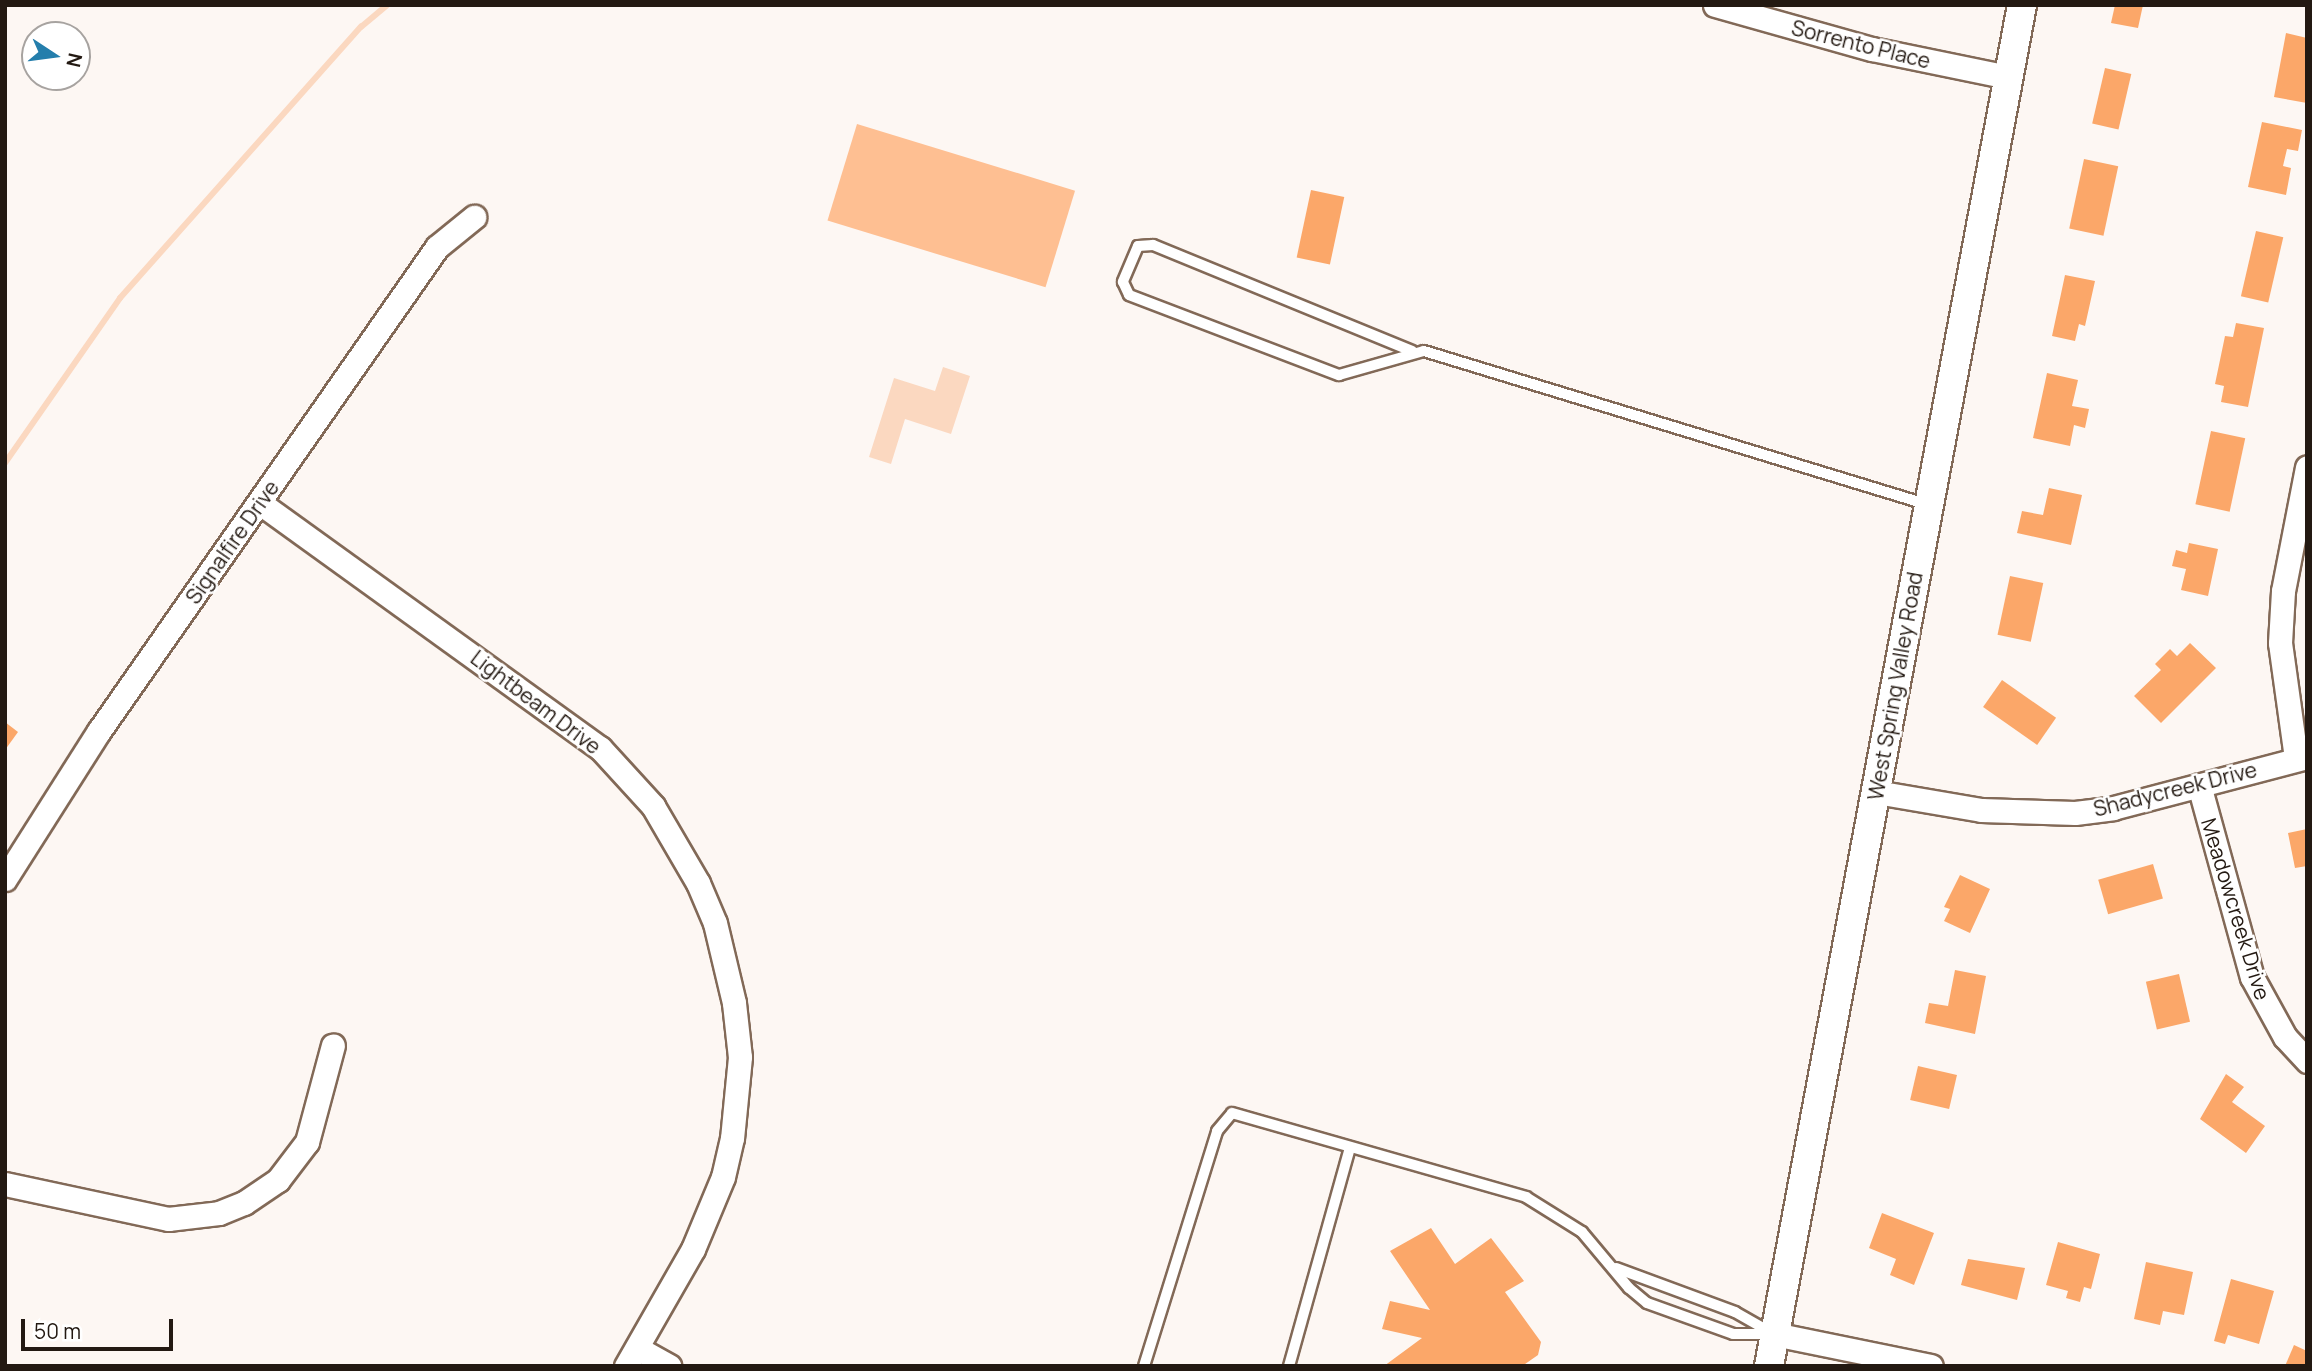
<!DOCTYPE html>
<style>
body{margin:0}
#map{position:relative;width:2312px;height:1371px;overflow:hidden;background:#fdf7f3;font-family:Manrope,sans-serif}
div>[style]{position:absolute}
.green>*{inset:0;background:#febf92;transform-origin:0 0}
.water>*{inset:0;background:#fbd8c0}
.stream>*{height:6px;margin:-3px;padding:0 3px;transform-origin:3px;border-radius:3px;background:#fbd8c0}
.building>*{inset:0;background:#fba769;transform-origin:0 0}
.roads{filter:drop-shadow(2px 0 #826957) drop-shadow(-2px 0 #826957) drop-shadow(0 2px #826957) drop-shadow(0 -2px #826957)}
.service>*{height:10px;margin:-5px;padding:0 5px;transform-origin:5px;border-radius:5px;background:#fff}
.minor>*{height:23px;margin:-11.5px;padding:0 11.5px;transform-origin:11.5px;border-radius:11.5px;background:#fff}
.tertiary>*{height:28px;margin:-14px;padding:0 14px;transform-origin:14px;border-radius:14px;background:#fff}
span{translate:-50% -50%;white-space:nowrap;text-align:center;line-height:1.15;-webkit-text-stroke:5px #fff;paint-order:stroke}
.street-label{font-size:21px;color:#231912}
.frame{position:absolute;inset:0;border:7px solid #231912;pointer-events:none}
.north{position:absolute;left:21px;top:21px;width:70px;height:70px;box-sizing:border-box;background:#fff;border:2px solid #a7a3a0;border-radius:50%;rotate:103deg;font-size:19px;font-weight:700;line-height:28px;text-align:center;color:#231912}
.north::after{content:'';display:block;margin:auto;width:24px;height:32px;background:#247eac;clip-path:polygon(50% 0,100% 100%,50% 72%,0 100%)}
.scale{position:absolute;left:21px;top:1319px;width:152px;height:32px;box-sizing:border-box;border:4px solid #231912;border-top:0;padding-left:9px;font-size:21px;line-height:24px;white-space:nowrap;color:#231912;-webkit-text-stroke:5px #fff;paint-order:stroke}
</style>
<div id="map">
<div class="green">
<div style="left:857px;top:124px;width:228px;height:101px;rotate:17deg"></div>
</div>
<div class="water">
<div style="clip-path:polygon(943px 367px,970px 376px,951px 434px,905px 419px,891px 464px,869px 457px,894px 378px,935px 391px)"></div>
</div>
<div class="stream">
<div style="left:5px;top:463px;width:201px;rotate:-55.1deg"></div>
<div style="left:120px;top:298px;width:363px;rotate:-48.4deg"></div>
<div style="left:361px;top:27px;width:34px;rotate:-40deg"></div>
</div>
<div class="building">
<div style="clip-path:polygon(2115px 5px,2143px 5px,2138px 28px,2111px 23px)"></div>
<div style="clip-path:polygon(2286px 33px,2307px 38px,2307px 103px,2274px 97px)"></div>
<div style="left:2105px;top:68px;width:27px;height:57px;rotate:13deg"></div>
<div style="clip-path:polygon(2262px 122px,2302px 130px,2298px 151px,2287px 149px,2283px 166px,2291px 168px,2286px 195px,2248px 187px)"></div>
<div style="left:2084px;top:159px;width:35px;height:71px;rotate:12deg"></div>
<div style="left:1311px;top:190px;width:34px;height:69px;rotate:12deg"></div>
<div style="left:2256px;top:231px;width:28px;height:67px;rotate:13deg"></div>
<div style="clip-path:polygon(2065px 275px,2095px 281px,2085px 326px,2079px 324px,2075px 341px,2052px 336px)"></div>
<div style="clip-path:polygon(2236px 323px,2264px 328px,2248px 407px,2221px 402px,2224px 386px,2215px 384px,2225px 336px,2233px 337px)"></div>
<div style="clip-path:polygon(2047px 373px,2078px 380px,2072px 406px,2089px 409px,2085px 428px,2074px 425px,2070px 446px,2033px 438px)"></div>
<div style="left:2211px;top:431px;width:35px;height:75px;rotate:12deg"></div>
<div style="clip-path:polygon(2049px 488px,2082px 495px,2071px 545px,2017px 533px,2022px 511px,2043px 515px)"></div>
<div style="clip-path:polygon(2189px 543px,2218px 549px,2208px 596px,2181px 590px,2186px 569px,2172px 566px,2176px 550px,2187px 553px)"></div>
<div style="left:2010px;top:576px;width:34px;height:60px;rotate:12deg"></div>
<div style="clip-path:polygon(2190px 643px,2216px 668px,2161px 723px,2134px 696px,2161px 670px,2155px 664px,2170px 649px,2177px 656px)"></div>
<div style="left:2002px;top:680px;width:66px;height:33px;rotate:35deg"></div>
<div style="clip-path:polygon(5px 722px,18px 732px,5px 750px)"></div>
<div style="clip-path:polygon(2307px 829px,2307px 866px,2295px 868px,2288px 833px)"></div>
<div style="left:2153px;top:864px;width:36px;height:57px;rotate:74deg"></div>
<div style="clip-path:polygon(1960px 875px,1990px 889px,1970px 933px,1944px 921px,1950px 909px,1944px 907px)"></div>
<div style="clip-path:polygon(1955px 970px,1986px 976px,1975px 1034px,1925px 1023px,1929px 1003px,1948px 1006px)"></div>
<div style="left:2179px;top:974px;width:49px;height:34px;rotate:77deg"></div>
<div style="left:1918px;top:1066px;width:40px;height:35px;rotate:13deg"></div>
<div style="clip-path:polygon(2226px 1074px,2244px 1087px,2232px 1102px,2265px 1126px,2246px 1153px,2200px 1119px)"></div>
<div style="clip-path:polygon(1882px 1213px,1934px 1233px,1914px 1285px,1890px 1275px,1896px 1259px,1869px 1248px)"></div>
<div style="clip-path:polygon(1431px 1228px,1455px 1264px,1491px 1238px,1524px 1281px,1505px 1292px,1541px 1342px,1538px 1355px,1522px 1366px,1384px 1366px,1422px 1338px,1382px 1329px,1390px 1301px,1430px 1310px,1390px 1251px)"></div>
<div style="clip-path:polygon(2058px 1242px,2100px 1254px,2091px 1289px,2084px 1287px,2080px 1302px,2066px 1298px,2068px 1291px,2046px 1285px)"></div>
<div style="clip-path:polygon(1968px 1259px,2025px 1268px,2017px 1300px,1961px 1285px)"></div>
<div style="clip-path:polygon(2146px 1262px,2193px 1272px,2184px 1315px,2163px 1311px,2160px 1325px,2134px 1319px)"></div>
<div style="clip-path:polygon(2231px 1279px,2274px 1291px,2259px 1344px,2228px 1335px,2225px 1344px,2214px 1341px)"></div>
<div style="clip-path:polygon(2294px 1345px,2307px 1351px,2307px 1366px,2285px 1366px)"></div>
</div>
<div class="roads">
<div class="service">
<div style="left:1412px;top:351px;width:280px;rotate:-157.7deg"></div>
<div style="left:1153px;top:245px;width:15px;rotate:176deg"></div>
<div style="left:1138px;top:246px;width:39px;rotate:113deg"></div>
<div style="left:1123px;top:282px;width:14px;rotate:65deg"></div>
<div style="left:1129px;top:295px;width:225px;rotate:20.9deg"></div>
<div style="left:1339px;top:375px;width:88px;rotate:-15.8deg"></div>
<div style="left:1424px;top:351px;width:528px;rotate:16.96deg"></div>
<div style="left:1616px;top:1268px;width:127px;rotate:20.3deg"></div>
<div style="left:1735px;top:1312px;width:43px;rotate:29.6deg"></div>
<div style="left:1144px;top:1366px;width:246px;rotate:-72.7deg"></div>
<div style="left:1217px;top:1131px;width:23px;rotate:-50deg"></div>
<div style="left:1232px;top:1113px;width:306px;rotate:15.9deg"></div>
<div style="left:1526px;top:1197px;width:66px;rotate:32deg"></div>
<div style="left:1582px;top:1232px;width:73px;rotate:50deg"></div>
<div style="left:1629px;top:1288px;width:23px;rotate:40deg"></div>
<div style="left:1647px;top:1303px;width:91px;rotate:19.8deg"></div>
<div style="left:1733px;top:1334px;width:41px"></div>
<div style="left:1289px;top:1366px;width:227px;rotate:-74.4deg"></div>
</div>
<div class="minor">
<div style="left:1715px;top:5px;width:163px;rotate:15.7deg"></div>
<div style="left:1872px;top:49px;width:139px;rotate:11.6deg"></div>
<div style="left:260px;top:503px;width:419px;rotate:35.8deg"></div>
<div style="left:600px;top:748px;width:79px;rotate:47.6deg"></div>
<div style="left:653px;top:806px;width:89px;rotate:59.7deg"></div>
<div style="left:698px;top:883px;width:43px;rotate:67deg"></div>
<div style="left:715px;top:923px;width:82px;rotate:76.6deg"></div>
<div style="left:734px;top:1003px;width:54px;rotate:83.7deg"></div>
<div style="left:740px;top:1057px;width:81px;rotate:95.6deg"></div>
<div style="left:732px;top:1138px;width:40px;rotate:103deg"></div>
<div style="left:723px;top:1177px;width:78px;rotate:112.6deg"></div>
<div style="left:693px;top:1249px;width:135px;rotate:119.8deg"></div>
<div style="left:2296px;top:758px;width:116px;rotate:-97.9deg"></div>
<div style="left:2280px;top:643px;width:52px;rotate:-86.7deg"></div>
<div style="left:2283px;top:591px;width:126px;rotate:-79deg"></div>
<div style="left:2199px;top:785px;width:199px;rotate:74.6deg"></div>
<div style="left:2252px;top:977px;width:68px;rotate:61.2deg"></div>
<div style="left:2285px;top:1037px;width:33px;rotate:47deg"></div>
<div style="left:1876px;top:792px;width:107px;rotate:9.7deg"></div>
<div style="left:1981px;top:810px;width:94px;rotate:1.8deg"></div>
<div style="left:2075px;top:813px;width:38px;rotate:-7deg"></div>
<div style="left:2113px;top:808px;width:201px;rotate:-14.7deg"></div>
<div style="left:5px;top:879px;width:175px;rotate:-57.6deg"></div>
<div style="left:99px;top:731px;width:590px;rotate:-55.07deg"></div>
<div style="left:437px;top:247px;width:48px;rotate:-39deg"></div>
<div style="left:5px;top:1184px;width:167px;rotate:12.1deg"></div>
<div style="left:168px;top:1219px;width:51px;rotate:-6.7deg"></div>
<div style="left:219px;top:1213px;width:27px;rotate:-22deg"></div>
<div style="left:244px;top:1203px;width:41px;rotate:-34.1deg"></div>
<div style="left:278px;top:1180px;width:48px;rotate:-52.7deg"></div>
<div style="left:307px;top:1142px;width:100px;rotate:-75deg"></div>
<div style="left:1774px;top:1334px;width:160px;rotate:11.5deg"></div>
<div style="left:637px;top:1348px;width:37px;rotate:29deg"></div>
</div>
<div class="tertiary">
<div style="left:1769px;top:1366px;width:1384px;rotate:-79.47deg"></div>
</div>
</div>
<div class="street-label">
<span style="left:1861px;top:44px;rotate:14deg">Sorrento Place</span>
<span style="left:232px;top:542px;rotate:-55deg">Signalfire Drive</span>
<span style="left:1895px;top:686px;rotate:-80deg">West Spring Valley Road</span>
<span style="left:536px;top:702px;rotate:37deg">Lightbeam Drive</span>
<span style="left:2175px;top:789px;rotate:-14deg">Shadycreek Drive</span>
<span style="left:2236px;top:909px;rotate:73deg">Meadowcreek Drive</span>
</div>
<div class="frame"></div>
<div class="north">N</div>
<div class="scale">50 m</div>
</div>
